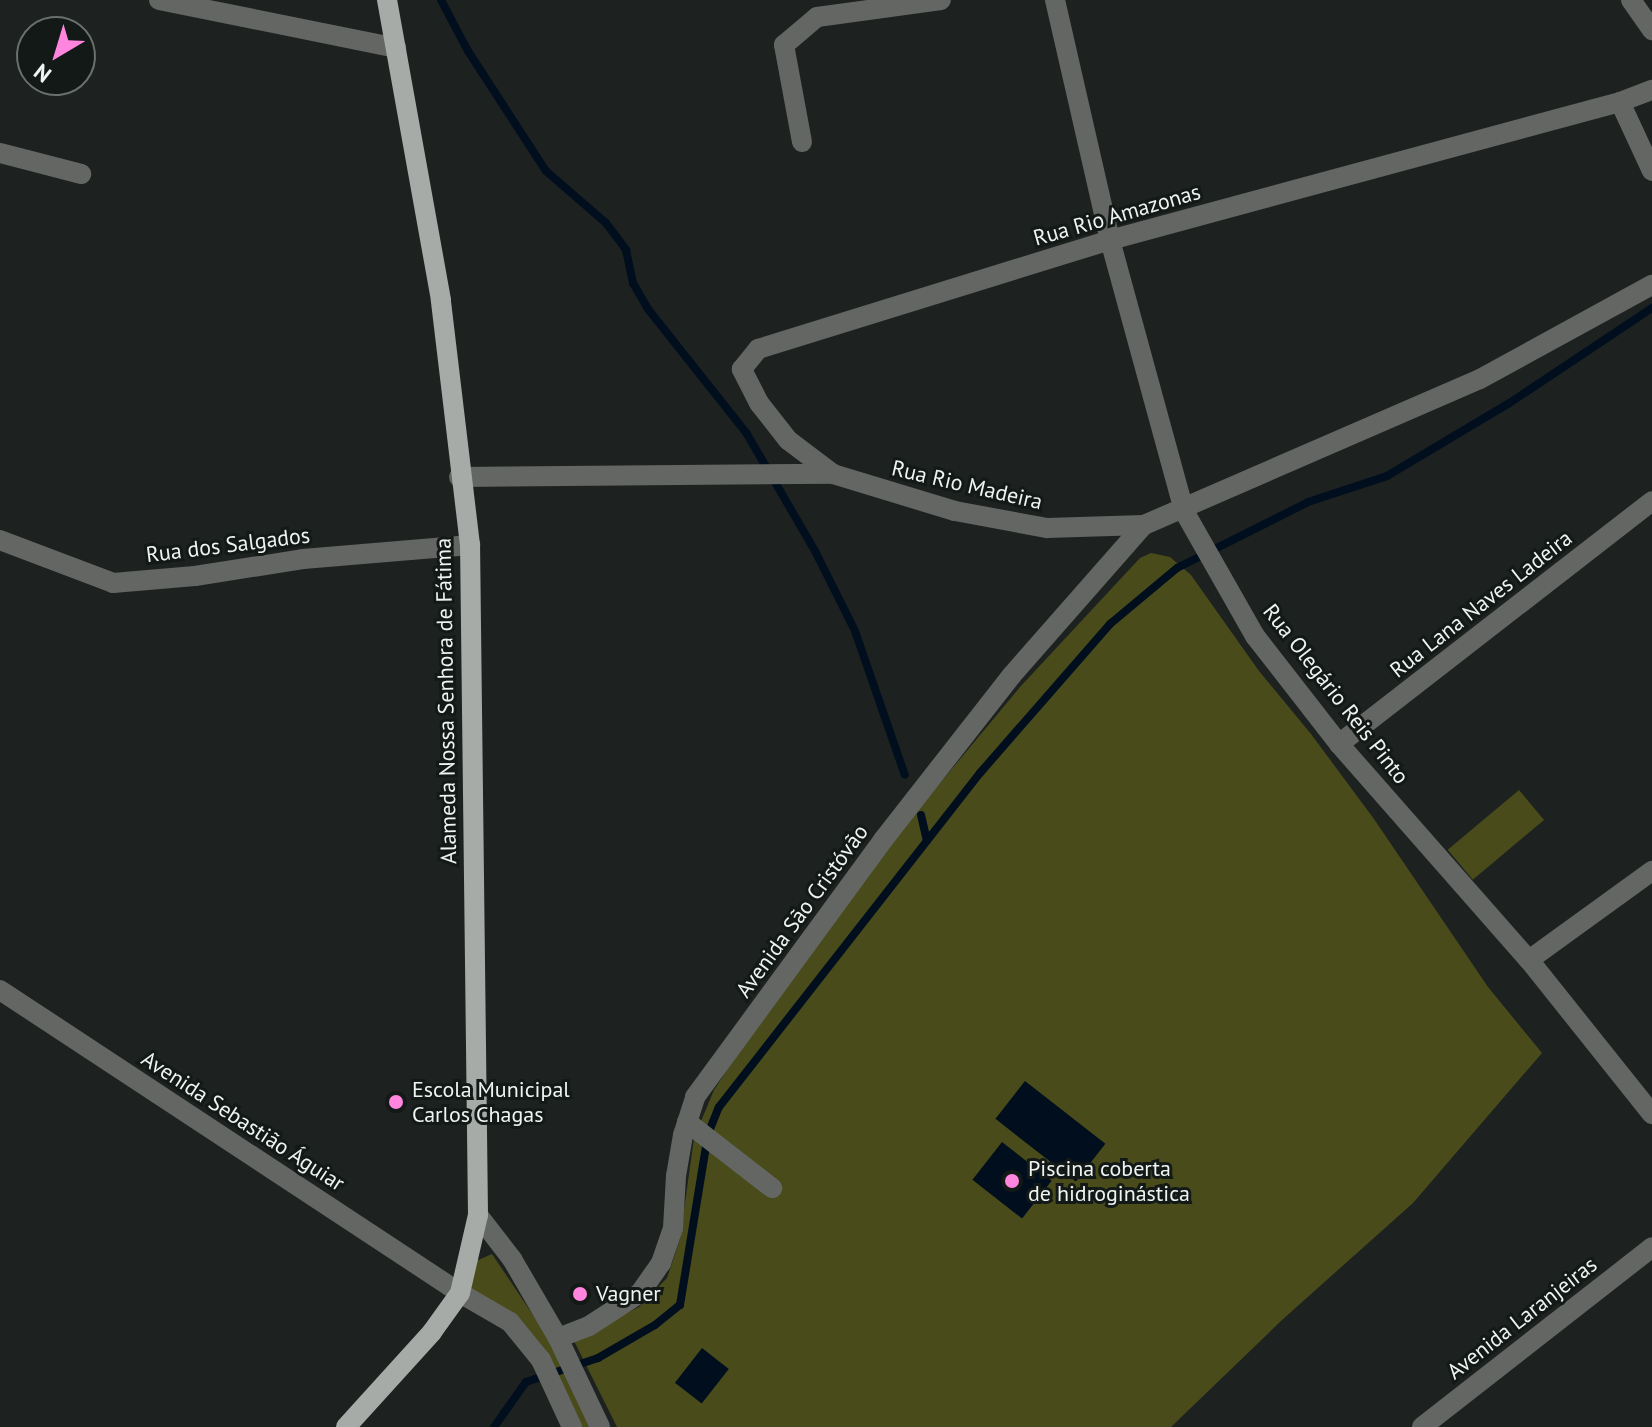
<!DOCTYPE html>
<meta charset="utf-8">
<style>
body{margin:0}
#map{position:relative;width:1652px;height:1427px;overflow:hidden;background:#1d2221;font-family:"PT Sans",sans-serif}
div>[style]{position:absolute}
.green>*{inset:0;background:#494b1a;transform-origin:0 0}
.water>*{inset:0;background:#000e1e;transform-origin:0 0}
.stream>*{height:8px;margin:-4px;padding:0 4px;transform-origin:4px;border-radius:4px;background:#000e1e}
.minor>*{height:20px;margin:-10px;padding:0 10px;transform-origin:10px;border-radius:10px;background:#646663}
.major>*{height:20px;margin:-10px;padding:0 10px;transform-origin:10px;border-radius:10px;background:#a7aba7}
.dots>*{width:22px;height:22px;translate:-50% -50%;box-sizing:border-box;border:4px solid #131917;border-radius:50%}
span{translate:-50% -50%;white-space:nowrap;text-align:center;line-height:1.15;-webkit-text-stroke:6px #131917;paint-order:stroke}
.street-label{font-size:22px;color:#eff3f2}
.poi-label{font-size:22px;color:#eff3f2}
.left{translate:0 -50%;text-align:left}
.north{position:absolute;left:16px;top:16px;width:80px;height:80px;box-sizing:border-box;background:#131917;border:2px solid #6b706f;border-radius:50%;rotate:218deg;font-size:22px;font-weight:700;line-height:32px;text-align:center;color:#eff3f2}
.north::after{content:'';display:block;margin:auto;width:28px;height:36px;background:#ff85df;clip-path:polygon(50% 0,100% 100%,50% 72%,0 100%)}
</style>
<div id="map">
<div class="green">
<div style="clip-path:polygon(1151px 553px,1170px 557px,1191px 575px,1259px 671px,1311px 734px,1374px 819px,1488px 987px,1542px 1053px,1413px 1203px,1282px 1320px,1171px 1427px,617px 1427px,573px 1339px,639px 1307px,667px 1278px,680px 1239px,694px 1138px,714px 1090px,754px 1029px,901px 830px,1020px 687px,1140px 558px)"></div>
<div style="left:1519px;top:790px;width:39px;height:93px;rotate:50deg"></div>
<div style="clip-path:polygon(492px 1254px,556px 1349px,596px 1427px,575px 1427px,540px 1354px,470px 1291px,476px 1261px)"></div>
</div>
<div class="water">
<div style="left:1025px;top:1081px;width:102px;height:48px;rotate:38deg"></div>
<div style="left:1002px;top:1142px;width:63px;height:48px;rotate:38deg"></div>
<div style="left:702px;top:1348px;width:34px;height:44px;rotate:38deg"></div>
</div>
<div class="stream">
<div style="left:441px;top:0;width:58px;rotate:62.1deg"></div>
<div style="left:468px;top:51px;width:143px;rotate:57deg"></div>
<div style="left:546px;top:171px;width:79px;rotate:40.9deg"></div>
<div style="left:606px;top:223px;width:34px;rotate:53deg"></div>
<div style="left:626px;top:250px;width:34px;rotate:78deg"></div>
<div style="left:633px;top:283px;width:30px;rotate:60deg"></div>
<div style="left:648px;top:309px;width:159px;rotate:51.6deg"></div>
<div style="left:747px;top:434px;width:135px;rotate:59.8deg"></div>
<div style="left:815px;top:551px;width:89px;rotate:63.4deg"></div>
<div style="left:855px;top:631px;width:152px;rotate:70.9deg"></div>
<div style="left:921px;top:815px;width:26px;rotate:77deg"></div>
<div style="left:494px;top:1427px;width:55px;rotate:-54.6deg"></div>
<div style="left:526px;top:1382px;width:76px;rotate:-18.4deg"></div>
<div style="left:598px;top:1358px;width:66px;rotate:-30.1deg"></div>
<div style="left:655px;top:1325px;width:32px;rotate:-39deg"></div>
<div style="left:680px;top:1305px;width:173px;rotate:-80.7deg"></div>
<div style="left:708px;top:1134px;width:29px;rotate:-68deg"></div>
<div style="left:719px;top:1107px;width:424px;rotate:-52deg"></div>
<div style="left:980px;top:773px;width:198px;rotate:-48.9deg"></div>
<div style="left:1110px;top:624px;width:87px;rotate:-39.9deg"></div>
<div style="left:1177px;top:568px;width:147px;rotate:-26.7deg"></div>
<div style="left:1308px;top:502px;width:83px;rotate:-18.2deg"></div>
<div style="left:1387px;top:476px;width:141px;rotate:-30.8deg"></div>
<div style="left:1508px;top:404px;width:173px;rotate:-33.7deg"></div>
</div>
<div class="minor">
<div style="left:159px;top:0;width:242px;rotate:11.4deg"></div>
<div style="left:1055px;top:0;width:246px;rotate:77.1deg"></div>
<div style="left:1110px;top:240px;width:281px;rotate:74.7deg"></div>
<div style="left:1184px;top:511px;width:144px;rotate:60.4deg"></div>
<div style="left:1255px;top:636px;width:137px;rotate:52.1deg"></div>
<div style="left:1339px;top:744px;width:288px;rotate:48.7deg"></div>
<div style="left:1529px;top:960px;width:197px;rotate:51.4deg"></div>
<div style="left:1631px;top:0;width:37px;rotate:55deg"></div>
<div style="left:1620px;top:102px;width:76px;rotate:65.1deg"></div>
<div style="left:802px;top:142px;width:99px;rotate:-100.5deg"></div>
<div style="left:784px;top:45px;width:43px;rotate:-40.3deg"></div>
<div style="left:817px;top:17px;width:125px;rotate:-7.8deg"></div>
<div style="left:0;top:153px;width:84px;rotate:14.5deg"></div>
<div style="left:833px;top:474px;width:56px;rotate:-142.9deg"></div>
<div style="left:788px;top:440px;width:47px;rotate:-128.1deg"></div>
<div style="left:759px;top:403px;width:38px;rotate:-117deg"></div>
<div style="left:742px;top:369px;width:26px;rotate:-51deg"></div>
<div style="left:758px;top:349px;width:368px;rotate:-17.2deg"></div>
<div style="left:1110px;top:240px;width:528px;rotate:-15.14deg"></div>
<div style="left:1620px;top:102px;width:34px;rotate:-21deg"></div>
<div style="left:459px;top:477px;width:374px;rotate:-0.5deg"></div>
<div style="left:833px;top:474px;width:127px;rotate:16.9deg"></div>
<div style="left:955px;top:511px;width:94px;rotate:10.5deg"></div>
<div style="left:1047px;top:528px;width:97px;rotate:-1.8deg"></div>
<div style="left:1144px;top:525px;width:366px;rotate:-23.5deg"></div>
<div style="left:1480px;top:379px;width:196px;rotate:-28.7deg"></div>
<div style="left:0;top:540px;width:121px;rotate:20.8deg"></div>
<div style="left:113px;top:583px;width:82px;rotate:-4.9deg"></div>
<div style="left:195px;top:576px;width:109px;rotate:-8.9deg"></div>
<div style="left:303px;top:559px;width:168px;rotate:-4.8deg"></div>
<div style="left:1339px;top:744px;width:396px;rotate:-37.8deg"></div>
<div style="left:1529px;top:960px;width:152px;rotate:-35.9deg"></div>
<div style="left:0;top:990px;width:551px;rotate:33.37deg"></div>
<div style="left:460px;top:1293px;width:58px;rotate:30.1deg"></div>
<div style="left:510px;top:1322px;width:49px;rotate:50.8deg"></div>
<div style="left:541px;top:1360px;width:74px;rotate:65.2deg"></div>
<div style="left:687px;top:1122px;width:108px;rotate:37.8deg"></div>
<div style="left:478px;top:1215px;width:56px;rotate:52.3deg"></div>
<div style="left:512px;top:1259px;width:91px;rotate:59.8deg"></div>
<div style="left:558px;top:1338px;width:98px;rotate:64.7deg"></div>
<div style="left:558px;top:1338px;width:33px;rotate:-21deg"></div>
<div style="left:589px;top:1326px;width:61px;rotate:-32.9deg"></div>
<div style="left:640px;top:1293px;width:37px;rotate:-55deg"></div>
<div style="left:661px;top:1263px;width:37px;rotate:-71deg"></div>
<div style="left:673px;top:1228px;width:52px;rotate:-86.7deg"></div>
<div style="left:676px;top:1176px;width:42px;rotate:-80.3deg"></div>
<div style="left:683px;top:1135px;width:40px;rotate:-72deg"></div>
<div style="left:695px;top:1097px;width:318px;rotate:-53.8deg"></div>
<div style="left:883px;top:840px;width:209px;rotate:-52deg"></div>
<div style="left:1012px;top:675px;width:200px;rotate:-48.7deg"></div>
<div style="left:1422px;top:1427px;width:292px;rotate:-38deg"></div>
</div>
<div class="major">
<div style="left:346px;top:1427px;width:128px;rotate:-47.8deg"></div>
<div style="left:432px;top:1332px;width:48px;rotate:-54.3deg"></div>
<div style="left:460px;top:1293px;width:80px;rotate:-77deg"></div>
<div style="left:478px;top:1215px;width:670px;rotate:-90.68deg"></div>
<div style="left:470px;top:545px;width:247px;rotate:-96.8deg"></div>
<div style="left:441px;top:300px;width:305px;rotate:-100.2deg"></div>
</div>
<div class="dots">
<div style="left:396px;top:1102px;background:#ff85df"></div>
<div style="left:1012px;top:1181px;background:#ff85df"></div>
<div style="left:580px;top:1294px;background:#ff85df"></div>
</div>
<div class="street-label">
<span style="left:1117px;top:215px;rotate:-16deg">Rua Rio Amazonas</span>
<span style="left:967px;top:485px;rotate:13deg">Rua Rio Madeira</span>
<span style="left:228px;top:545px;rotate:-7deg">Rua dos Salgados</span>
<span style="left:1481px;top:604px;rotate:-38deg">Rua Lana Naves Ladeira</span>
<span style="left:1336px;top:694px;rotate:52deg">Rua Olegário Reis Pinto</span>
<span style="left:446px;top:701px;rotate:-91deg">Alameda Nossa Senhora de Fátima</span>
<span style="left:802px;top:911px;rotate:-54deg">Avenida São Cristóvão</span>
<span style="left:243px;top:1121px;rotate:33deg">Avenida Sebastião Águiar</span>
<span style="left:1522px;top:1318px;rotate:-38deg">Avenida Laranjeiras</span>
</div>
<div class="poi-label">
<span class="left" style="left:412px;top:1102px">Escola Municipal<br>Carlos Chagas</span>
<span class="left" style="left:1028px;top:1181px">Piscina coberta<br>de hidroginástica</span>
<span class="left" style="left:596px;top:1294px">Vagner</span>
</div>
<div class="north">N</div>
</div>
